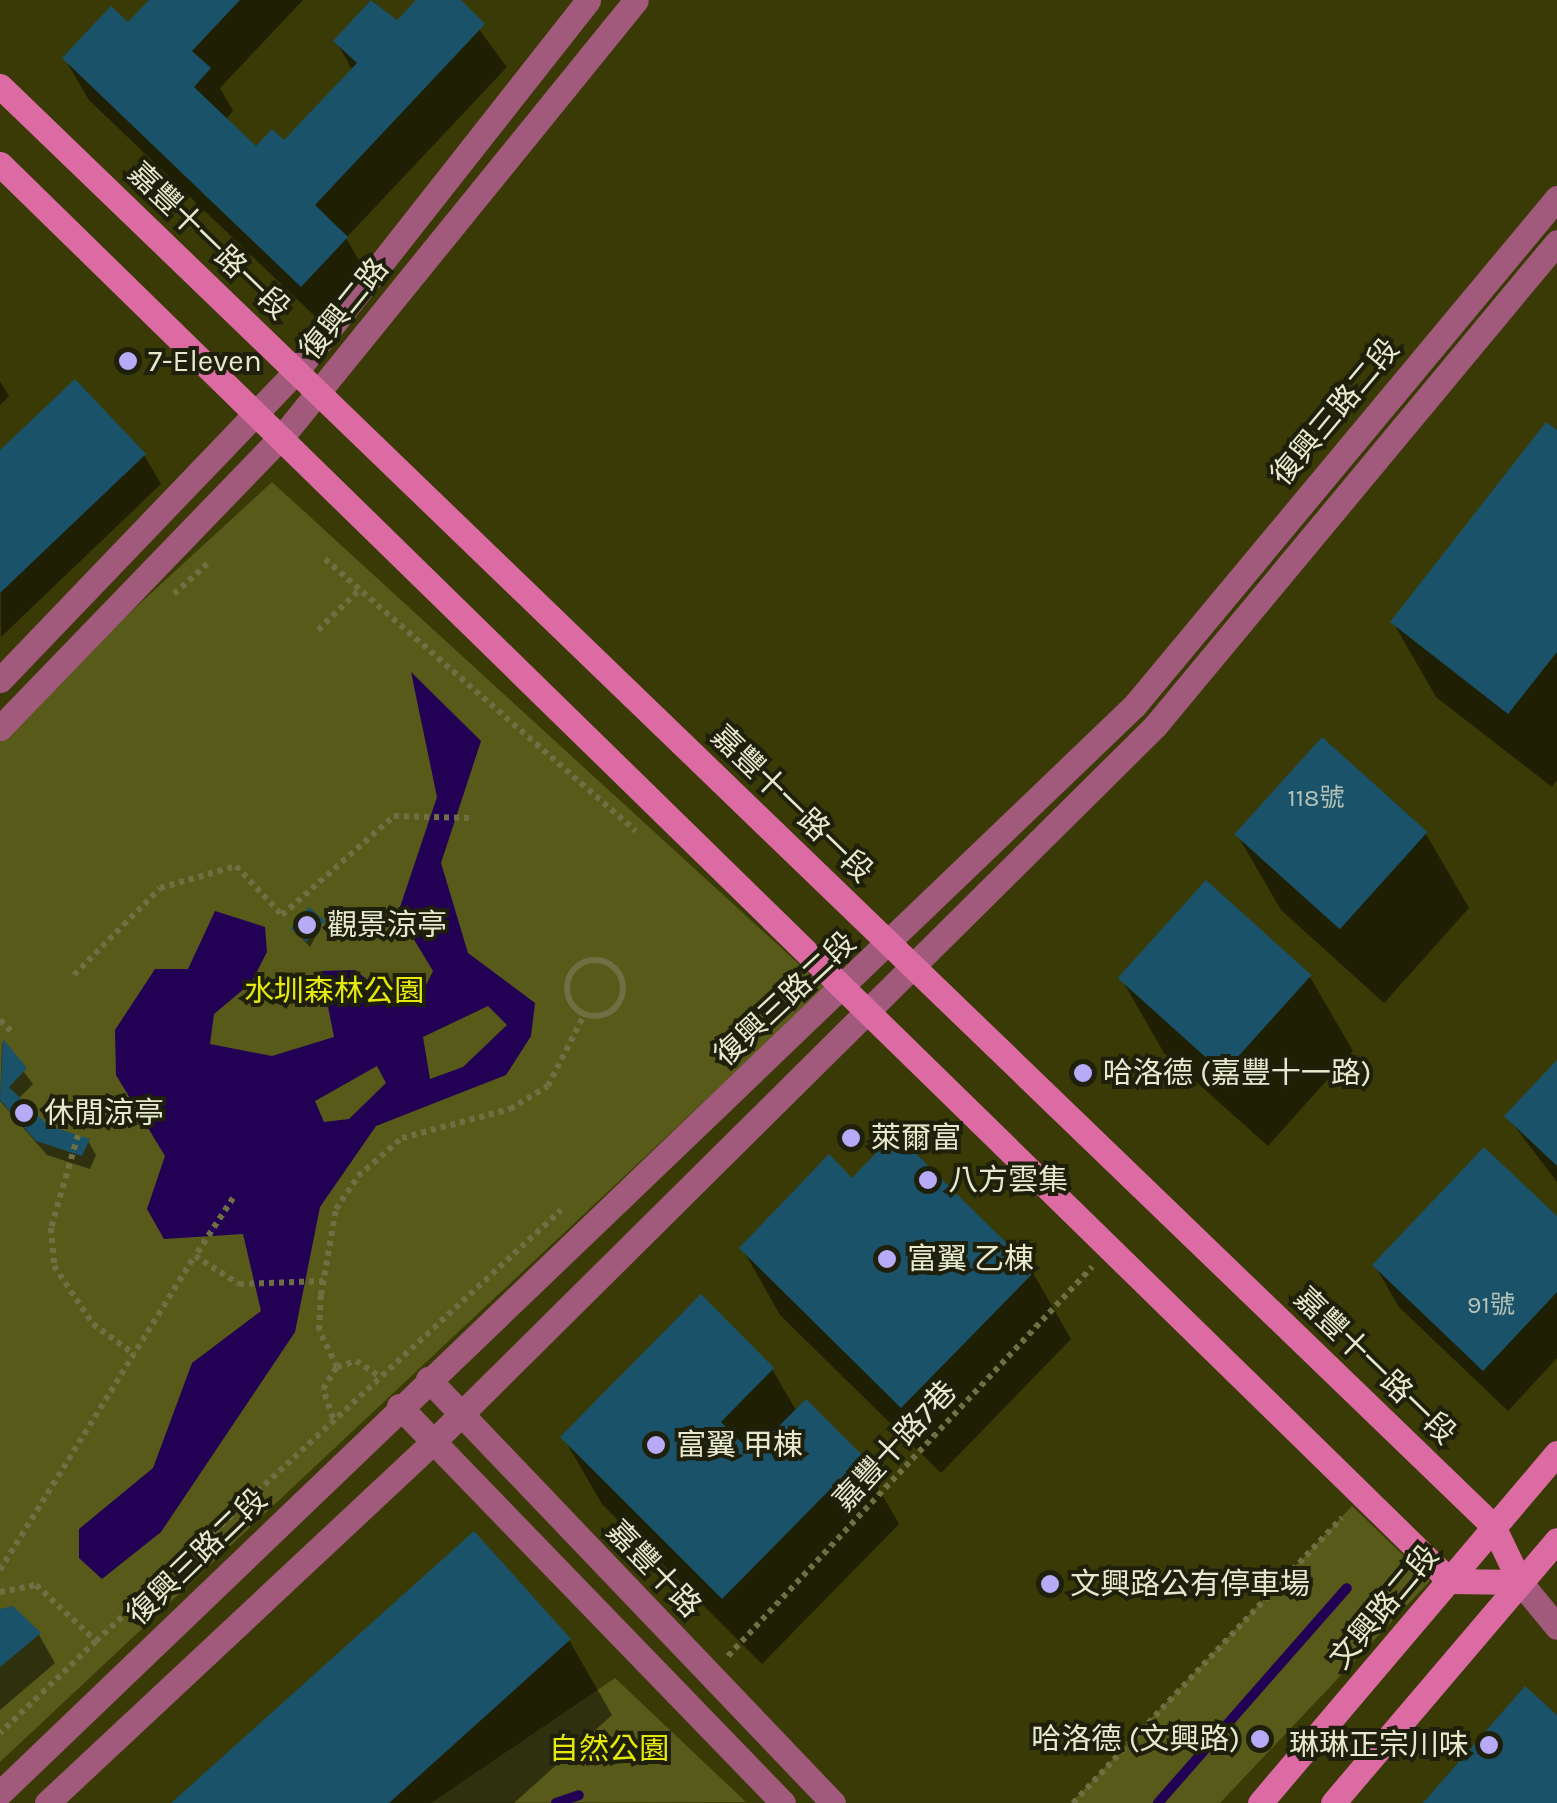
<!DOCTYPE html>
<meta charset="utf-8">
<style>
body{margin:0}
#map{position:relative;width:1557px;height:1803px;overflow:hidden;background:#393a06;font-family:Karla,"Noto Sans TC",sans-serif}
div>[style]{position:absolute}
.green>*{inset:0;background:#585a19}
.water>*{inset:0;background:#220054}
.shadow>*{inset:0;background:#0007}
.stream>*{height:10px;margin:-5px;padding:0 5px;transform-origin:5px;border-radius:5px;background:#220054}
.building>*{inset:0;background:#1a526a;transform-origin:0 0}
.path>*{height:6px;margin-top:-3px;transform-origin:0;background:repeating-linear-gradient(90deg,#6e7043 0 5px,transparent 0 10px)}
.path>.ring{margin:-3px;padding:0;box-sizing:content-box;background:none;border:6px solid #6e7043;border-radius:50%}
.street>*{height:25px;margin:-12.5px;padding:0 12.5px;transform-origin:12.5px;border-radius:12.5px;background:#a25a7c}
.secondary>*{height:25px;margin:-12.5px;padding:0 12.5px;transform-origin:12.5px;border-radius:12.5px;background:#dc6ba3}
.dots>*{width:28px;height:28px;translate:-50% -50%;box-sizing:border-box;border:5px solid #1f200c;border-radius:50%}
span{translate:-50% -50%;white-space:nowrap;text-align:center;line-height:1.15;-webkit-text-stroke:8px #1f200c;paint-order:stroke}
.number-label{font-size:25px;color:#b4c3b6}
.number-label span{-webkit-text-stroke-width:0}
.street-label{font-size:30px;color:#e7e9cf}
.poi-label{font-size:30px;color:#e7e9cf}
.left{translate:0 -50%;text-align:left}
.right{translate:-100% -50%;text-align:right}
.park-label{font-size:30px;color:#e5e90e}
</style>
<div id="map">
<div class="green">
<div style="clip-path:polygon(272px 482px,825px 988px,0 1762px,0 732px)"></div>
<div style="clip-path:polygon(1352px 1506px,1430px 1581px,1220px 1803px,1071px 1803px)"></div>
<div style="clip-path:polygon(615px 1678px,746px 1802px,431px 1803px)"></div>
</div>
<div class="water">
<div style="clip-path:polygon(evenodd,411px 672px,481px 741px,441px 863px,468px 953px,535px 1003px,531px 1036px,506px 1075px,376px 1126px,320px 1207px,295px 1332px,161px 1532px,102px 1579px,79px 1558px,79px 1529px,153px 1468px,192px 1363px,261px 1311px,243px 1234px,164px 1239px,147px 1209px,165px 1156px,116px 1075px,115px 1030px,155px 969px,188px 969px,215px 911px,265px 927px,267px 952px,251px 983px,214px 1014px,210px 1044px,272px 1056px,334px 1037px,321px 971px,355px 970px,400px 1006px,425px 987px,433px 971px,398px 913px,437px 797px,411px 672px,488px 1006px,507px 1025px,463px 1067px,430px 1079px,423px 1037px,488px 1006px,411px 672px,377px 1066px,386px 1083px,349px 1119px,324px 1122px,315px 1101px,377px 1066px)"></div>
</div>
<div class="shadow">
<div style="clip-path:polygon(152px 0,303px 0,220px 88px,233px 111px,225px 120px,256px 150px,284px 144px,353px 71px,336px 41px,373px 1px,397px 24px,420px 0,457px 0,507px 67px,346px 238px,370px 280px,326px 327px,89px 100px,65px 59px,128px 26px)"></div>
<div style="clip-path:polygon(0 381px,9px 396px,0 405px)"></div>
<div style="clip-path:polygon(1557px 433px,1557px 780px,1552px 787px,1436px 697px,1393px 622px)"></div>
<div style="clip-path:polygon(0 454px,144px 455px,161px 484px,1px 637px)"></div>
<div style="clip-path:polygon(1426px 834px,1469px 908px,1384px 1003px,1281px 910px,1238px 836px)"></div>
<div style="clip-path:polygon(323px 922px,310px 947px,293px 929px)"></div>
<div style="clip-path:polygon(1310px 977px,1353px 1051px,1268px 1146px,1164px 1053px,1121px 978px)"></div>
<div style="clip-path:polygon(2px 1043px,33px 1084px,18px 1099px,48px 1128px,88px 1141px,96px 1155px,90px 1169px,47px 1155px,0 1101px)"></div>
<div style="clip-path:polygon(1557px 1063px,1557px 1182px,1507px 1116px)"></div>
<div style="clip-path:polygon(852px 1181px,1033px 1273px,1071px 1339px,941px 1473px,780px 1315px,742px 1248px)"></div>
<div style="clip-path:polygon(1557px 1220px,1557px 1358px,1508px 1411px,1399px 1307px,1375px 1266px)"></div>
<div style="clip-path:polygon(772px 1369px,797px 1412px,861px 1458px,899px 1524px,762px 1664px,602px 1504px,563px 1437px)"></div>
<div style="clip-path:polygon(0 1611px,39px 1635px,55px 1663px,0 1710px)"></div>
<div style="clip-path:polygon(569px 1640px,612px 1715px,514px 1803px,175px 1803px)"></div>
</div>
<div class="stream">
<div style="left:556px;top:1803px;width:24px;rotate:-19deg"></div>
<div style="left:1158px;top:1803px;width:286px;rotate:-48.7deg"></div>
</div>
<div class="building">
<div style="clip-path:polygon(149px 0,240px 0,192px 51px,211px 68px,194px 87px,256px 146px,272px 129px,284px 140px,357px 63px,333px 41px,371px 0,397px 20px,416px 0,461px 0,485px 24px,315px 205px,348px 237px,301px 287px,62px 58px,111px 6px,128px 22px)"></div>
<div style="clip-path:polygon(75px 379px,146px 454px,0 593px,0 450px)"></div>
<div style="clip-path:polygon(1546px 422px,1557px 430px,1557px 652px,1508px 714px,1390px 622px)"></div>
<div style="left:1322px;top:737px;width:142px;height:131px;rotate:42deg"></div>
<div style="left:1206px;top:880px;width:142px;height:132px;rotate:42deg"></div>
<div style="left:309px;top:907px;width:21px;height:28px;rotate:41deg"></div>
<div style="clip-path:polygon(3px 1039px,27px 1068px,9px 1087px,49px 1126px,90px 1139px,82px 1156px,36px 1141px,0 1100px)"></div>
<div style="clip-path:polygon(1557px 1060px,1557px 1166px,1504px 1116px)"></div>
<div style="clip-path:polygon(895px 1133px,1035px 1271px,901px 1408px,739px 1248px,829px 1154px,852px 1178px)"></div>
<div style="clip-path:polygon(1484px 1147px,1557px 1216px,1557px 1292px,1483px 1371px,1372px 1265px)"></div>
<div style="clip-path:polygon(701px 1294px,774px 1368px,721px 1422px,752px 1453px,806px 1399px,863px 1456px,722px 1599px,560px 1437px)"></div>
<div style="clip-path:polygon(474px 1531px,571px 1639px,389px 1803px,171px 1803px)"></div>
<div style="clip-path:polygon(13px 1606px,41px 1633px,0 1667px,0 1609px)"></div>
<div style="clip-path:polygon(1525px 1686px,1557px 1715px,1557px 1803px,1423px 1803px)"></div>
</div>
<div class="path">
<div style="left:325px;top:559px;width:413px;rotate:41.2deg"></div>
<div style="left:174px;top:594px;width:45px;rotate:-42.3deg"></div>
<div style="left:318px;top:630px;width:59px;rotate:-44.3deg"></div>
<div class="ring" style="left:567px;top:960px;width:50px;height:50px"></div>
<div style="left:74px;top:975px;width:122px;rotate:-45.3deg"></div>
<div style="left:160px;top:888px;width:79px;rotate:-16.1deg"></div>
<div style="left:236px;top:866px;width:67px;rotate:46.8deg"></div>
<div style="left:282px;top:915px;width:149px;rotate:-41.5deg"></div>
<div style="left:394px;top:816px;width:76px;rotate:1.5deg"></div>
<div style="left:0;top:1020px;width:16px;rotate:45deg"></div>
<div style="left:78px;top:1135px;width:97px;rotate:106.2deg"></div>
<div style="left:51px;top:1228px;width:38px;rotate:85deg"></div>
<div style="left:54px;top:1266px;width:70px;rotate:56.1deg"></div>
<div style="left:93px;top:1324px;width:51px;rotate:36.2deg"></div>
<div style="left:233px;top:1198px;width:69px;rotate:123.2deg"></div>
<div style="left:195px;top:1256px;width:52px;rotate:32.5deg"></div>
<div style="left:239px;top:1284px;width:84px;rotate:-2deg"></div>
<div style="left:337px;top:1367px;width:41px;rotate:-115.9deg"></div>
<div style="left:319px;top:1330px;width:35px;rotate:-87deg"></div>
<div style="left:321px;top:1295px;width:87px;rotate:-80.1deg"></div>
<div style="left:336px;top:1209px;width:40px;rotate:-56deg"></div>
<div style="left:358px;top:1176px;width:58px;rotate:-40.8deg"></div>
<div style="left:402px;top:1138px;width:112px;rotate:-15deg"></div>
<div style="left:510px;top:1109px;width:44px;rotate:-31.2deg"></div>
<div style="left:548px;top:1086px;width:80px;rotate:-63.1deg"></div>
<div style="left:333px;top:1418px;width:31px;rotate:-109deg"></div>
<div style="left:323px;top:1389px;width:26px;rotate:-58deg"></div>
<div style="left:337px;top:1367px;width:20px;rotate:-18deg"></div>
<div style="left:356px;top:1361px;width:27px;rotate:33deg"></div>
<div style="left:0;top:1570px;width:370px;rotate:-58.2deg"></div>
<div style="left:0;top:1592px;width:37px;rotate:-11deg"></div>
<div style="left:36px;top:1585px;width:82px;rotate:43deg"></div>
<div style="left:96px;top:1641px;width:133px;rotate:136.2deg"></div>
<div style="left:96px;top:1641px;width:634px;rotate:-42.83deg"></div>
<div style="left:728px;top:1656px;width:533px;rotate:-46.9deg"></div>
<div style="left:1073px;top:1803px;width:392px;rotate:-46.7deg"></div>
</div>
<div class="street">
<div style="left:0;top:680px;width:431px;rotate:-46.2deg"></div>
<div style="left:298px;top:369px;width:469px;rotate:-51.8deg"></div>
<div style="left:0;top:728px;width:410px;rotate:-46deg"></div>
<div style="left:285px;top:433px;width:557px;rotate:-50.97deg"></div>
<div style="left:428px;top:1379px;width:586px;rotate:46.31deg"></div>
<div style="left:399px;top:1406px;width:552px;rotate:45.95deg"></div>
<div style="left:1520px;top:1582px;width:58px;rotate:50.6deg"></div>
<div style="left:0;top:1793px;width:1571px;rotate:-43.79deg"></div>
<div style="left:1134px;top:706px;width:661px;rotate:-50.22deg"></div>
<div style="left:47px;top:1803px;width:529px;rotate:-43.08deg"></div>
<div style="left:433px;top:1442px;width:1017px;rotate:-44.76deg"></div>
<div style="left:1155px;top:726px;width:629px;rotate:-50.29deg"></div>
</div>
<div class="secondary">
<div style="left:0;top:86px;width:2074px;rotate:43.96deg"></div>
<div style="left:1493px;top:1526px;width:62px;rotate:64.3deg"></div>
<div style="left:0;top:164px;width:2027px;rotate:44.34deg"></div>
<div style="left:1450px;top:1581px;width:70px;rotate:0.8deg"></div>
<div style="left:1260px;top:1803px;width:459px;rotate:-49.7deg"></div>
<div style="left:1333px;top:1803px;width:345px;rotate:-49.6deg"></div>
</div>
<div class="dots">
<div style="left:128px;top:361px;background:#b7abf8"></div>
<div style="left:307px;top:925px;background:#b7abf8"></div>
<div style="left:1083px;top:1073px;background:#b7abf8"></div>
<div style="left:24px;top:1113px;background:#b7abf8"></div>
<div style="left:851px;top:1138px;background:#b7abf8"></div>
<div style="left:928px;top:1180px;background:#b7abf8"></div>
<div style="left:887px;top:1259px;background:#b7abf8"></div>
<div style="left:656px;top:1445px;background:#b7abf8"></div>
<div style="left:1050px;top:1584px;background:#b7abf8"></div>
<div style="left:1260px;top:1739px;background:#b7abf8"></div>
<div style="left:1489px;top:1745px;background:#b7abf8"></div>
</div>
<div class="number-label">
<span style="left:1316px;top:798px">118號</span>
<span style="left:1491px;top:1305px">91號</span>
</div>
<div class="street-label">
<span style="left:209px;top:241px;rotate:44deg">嘉豐十一路一段</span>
<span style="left:344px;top:309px;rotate:-51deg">復興二路</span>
<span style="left:1335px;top:412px;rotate:-50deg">復興三路二段</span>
<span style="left:792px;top:804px;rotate:44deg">嘉豐十一路一段</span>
<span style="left:785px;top:999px;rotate:-43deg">復興三路二段</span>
<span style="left:1375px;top:1366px;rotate:44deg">嘉豐十一路一段</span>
<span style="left:895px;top:1446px;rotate:-47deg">嘉豐十路7巷</span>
<span style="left:197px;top:1557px;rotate:-44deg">復興三路二段</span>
<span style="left:654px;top:1569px;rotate:46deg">嘉豐十路</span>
<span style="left:1384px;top:1607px;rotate:-50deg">文興路二段</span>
</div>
<div class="poi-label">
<span class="left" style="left:148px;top:361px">7-Eleven</span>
<span class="left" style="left:327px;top:925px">觀景涼亭</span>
<span class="left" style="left:1103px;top:1073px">哈洛德 (嘉豐十一路)</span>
<span class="left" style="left:44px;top:1113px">休閒涼亭</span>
<span class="left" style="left:871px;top:1138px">萊爾富</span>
<span class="left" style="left:948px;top:1180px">八方雲集</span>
<span class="left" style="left:907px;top:1259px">富翼 乙棟</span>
<span class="left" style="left:676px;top:1445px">富翼 甲棟</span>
<span class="left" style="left:1070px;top:1584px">文興路公有停車場</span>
<span class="right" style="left:1240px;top:1739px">哈洛德 (文興路)</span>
<span class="right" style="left:1469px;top:1745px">琳琳正宗川味</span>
</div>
<div class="park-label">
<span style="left:334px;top:991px">水圳森林公園</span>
<span style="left:609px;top:1749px">自然公園</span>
</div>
</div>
